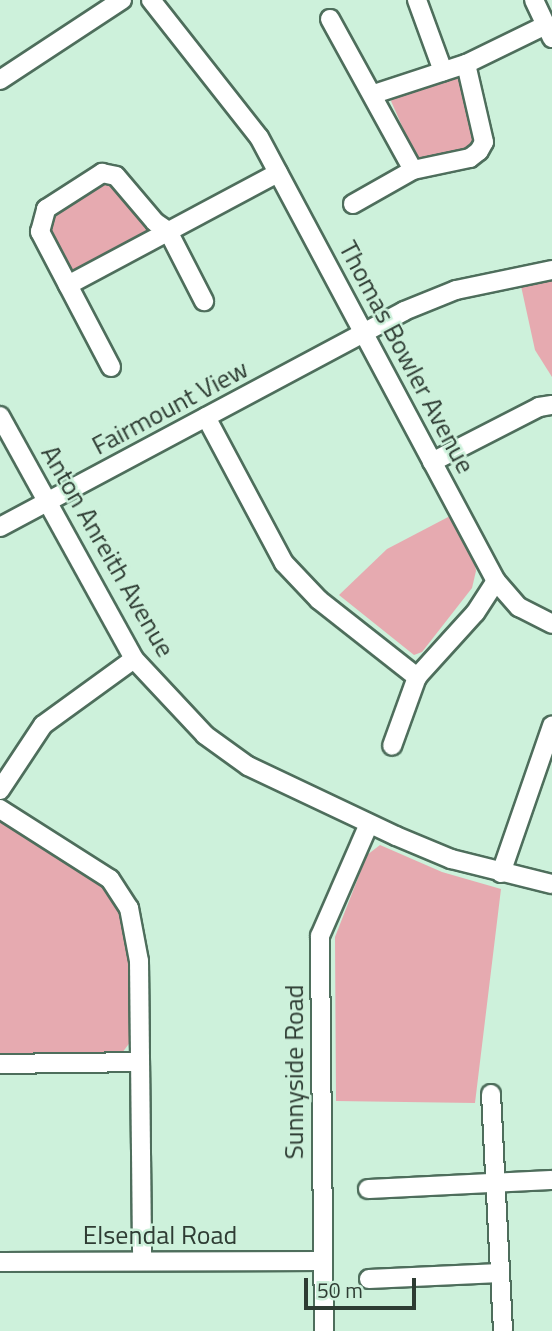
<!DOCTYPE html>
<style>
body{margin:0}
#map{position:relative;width:552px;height:1331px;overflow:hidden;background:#cdf1db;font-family:"Titillium Web",sans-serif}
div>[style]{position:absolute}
.green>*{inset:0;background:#e6aab0}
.roads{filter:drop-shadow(2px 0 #4e6e5c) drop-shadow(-2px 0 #4e6e5c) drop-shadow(0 2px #4e6e5c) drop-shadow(0 -2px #4e6e5c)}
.minor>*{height:18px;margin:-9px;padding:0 9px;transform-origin:9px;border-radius:9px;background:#fff}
span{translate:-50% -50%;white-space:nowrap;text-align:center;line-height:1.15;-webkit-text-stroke:5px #cdf1db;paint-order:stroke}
.street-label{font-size:26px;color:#2e3c33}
.scale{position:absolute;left:304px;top:1278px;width:112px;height:32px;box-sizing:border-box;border:4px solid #2e3c33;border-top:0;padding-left:9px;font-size:21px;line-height:24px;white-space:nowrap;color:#2e3c33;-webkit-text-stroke:5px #cdf1db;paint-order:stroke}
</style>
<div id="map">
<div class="green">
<div style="clip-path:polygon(453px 77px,462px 81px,476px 140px,469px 151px,417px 160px,391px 101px,394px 96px)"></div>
<div style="clip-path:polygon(109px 179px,149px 232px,72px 272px,45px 222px,100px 180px)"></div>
<div style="clip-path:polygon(552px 280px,552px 377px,535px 350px,521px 286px)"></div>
<div style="clip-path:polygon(452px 515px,473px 551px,476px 571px,472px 588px,422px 652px,414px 655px,339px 595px,387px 549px)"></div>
<div style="clip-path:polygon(0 821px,108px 888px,122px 909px,131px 946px,131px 1041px,122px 1053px,0 1056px)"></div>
<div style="clip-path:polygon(380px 845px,442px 872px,501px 889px,475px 1103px,336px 1101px,335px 937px,367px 855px)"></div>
</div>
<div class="roads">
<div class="minor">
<div style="left:151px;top:0;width:174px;rotate:51.8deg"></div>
<div style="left:259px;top:137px;width:503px;rotate:61.91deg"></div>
<div style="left:496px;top:581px;width:38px;rotate:123deg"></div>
<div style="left:475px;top:613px;width:86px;rotate:132.2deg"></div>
<div style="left:417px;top:677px;width:73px;rotate:109.9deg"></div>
<div style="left:417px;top:0;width:76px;rotate:69.9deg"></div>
<div style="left:534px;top:0;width:42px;rotate:64.7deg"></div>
<div style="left:330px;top:19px;width:172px;rotate:61.2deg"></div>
<div style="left:0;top:80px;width:146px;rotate:-33.3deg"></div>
<div style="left:374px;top:94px;width:97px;rotate:-18.1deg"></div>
<div style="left:466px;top:64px;width:89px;rotate:-26deg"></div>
<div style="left:353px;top:204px;width:69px;rotate:-29.5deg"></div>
<div style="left:413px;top:170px;width:58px;rotate:-11.9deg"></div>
<div style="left:470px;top:158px;width:11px;rotate:-38deg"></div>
<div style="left:479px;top:151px;width:10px;rotate:-61deg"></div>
<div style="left:484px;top:142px;width:80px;rotate:-103deg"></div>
<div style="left:68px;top:285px;width:238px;rotate:-28.1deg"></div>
<div style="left:111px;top:367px;width:153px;rotate:-117.7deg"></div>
<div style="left:40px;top:232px;width:24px;rotate:-75deg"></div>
<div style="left:46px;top:209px;width:67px;rotate:-32.7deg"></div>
<div style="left:102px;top:173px;width:14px;rotate:12deg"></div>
<div style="left:116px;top:176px;width:60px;rotate:49.7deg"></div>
<div style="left:155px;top:222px;width:16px;rotate:35deg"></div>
<div style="left:168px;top:231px;width:79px;rotate:62.8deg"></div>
<div style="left:0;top:416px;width:277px;rotate:61.1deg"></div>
<div style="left:134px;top:659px;width:104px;rotate:46.9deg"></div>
<div style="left:205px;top:735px;width:53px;rotate:35.8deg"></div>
<div style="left:248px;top:766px;width:164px;rotate:25.3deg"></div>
<div style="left:396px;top:836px;width:60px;rotate:22.7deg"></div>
<div style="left:451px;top:859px;width:104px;rotate:13.9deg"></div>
<div style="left:206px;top:417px;width:166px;rotate:61.9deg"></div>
<div style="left:284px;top:563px;width:51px;rotate:46.6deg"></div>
<div style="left:319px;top:600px;width:125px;rotate:38.2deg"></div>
<div style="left:432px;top:462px;width:120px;rotate:-27.2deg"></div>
<div style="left:539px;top:407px;width:13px;rotate:-9deg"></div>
<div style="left:0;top:527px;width:458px;rotate:-28.1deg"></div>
<div style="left:404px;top:311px;width:56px;rotate:-22deg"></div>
<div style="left:456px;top:290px;width:98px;rotate:-11.8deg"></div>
<div style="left:496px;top:581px;width:35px;rotate:49deg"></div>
<div style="left:519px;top:607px;width:37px;rotate:27deg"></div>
<div style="left:0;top:790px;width:78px;rotate:-56.5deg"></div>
<div style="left:43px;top:725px;width:112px;rotate:-36deg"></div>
<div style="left:0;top:809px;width:130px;rotate:32.5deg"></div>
<div style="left:110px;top:879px;width:35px;rotate:57deg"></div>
<div style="left:129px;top:908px;width:54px;rotate:79.3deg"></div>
<div style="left:139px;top:961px;width:300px;rotate:89.4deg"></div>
<div style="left:501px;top:873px;width:156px;rotate:-70.9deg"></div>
<div style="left:0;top:1064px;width:139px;rotate:-0.8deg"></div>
<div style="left:491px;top:1094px;width:237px;rotate:87.1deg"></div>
<div style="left:368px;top:1189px;width:184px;rotate:-2.8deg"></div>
<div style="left:0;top:1262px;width:321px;rotate:-0.2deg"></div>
<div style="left:369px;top:1279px;width:131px;rotate:-2.6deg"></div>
<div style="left:324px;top:1331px;width:395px;rotate:-90.6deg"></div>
<div style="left:320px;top:936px;width:122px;rotate:-66.4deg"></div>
</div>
</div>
<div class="street-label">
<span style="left:407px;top:357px;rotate:62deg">Thomas Bowler Avenue</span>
<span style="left:170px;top:407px;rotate:-28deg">Fairmount View</span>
<span style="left:108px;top:551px;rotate:60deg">Anton Anreith Avenue</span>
<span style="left:294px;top:1072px;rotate:-90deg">Sunnyside Road</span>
<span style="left:160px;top:1235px">Elsendal Road</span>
</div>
<div class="scale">50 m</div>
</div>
